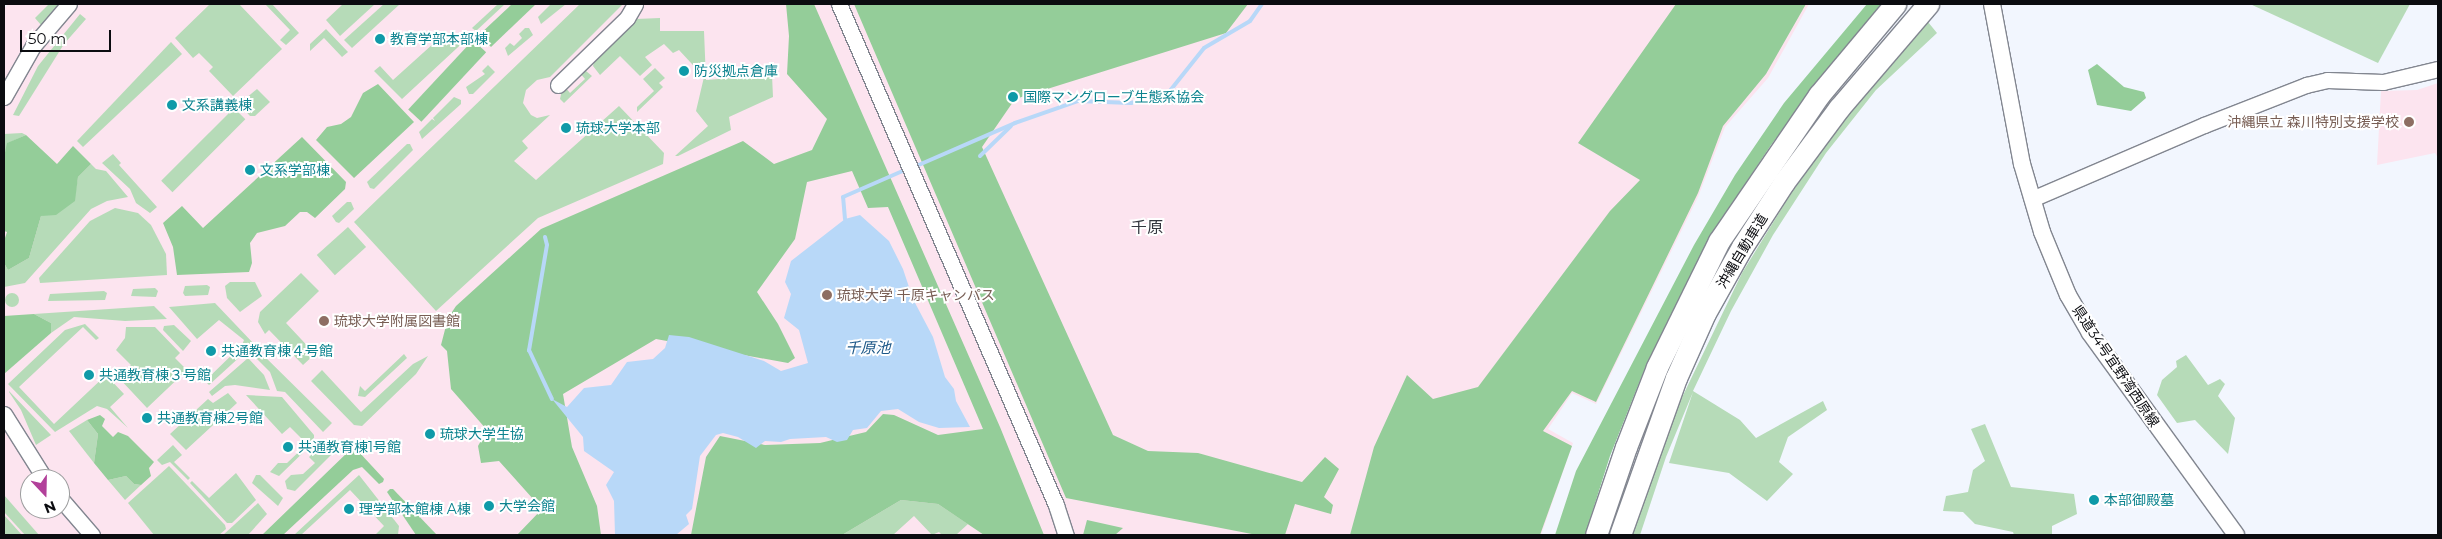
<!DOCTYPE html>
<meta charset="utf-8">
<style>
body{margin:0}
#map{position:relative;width:2442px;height:539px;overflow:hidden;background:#f2f6fe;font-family:Montserrat,"Noto Sans JP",sans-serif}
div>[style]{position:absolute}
.education>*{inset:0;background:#fce4ef}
.green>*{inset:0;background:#b6dbb8;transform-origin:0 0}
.round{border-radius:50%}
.forest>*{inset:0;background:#94cd99;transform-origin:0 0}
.water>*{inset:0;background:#b8d8f8}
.stream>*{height:4px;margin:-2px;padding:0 2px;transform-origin:2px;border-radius:2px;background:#b8d8f8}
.roads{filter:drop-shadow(1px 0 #828690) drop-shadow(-1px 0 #828690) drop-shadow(0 1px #828690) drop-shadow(0 -1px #828690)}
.tertiary>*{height:15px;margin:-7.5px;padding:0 7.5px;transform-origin:7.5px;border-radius:7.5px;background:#fff}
.secondary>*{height:16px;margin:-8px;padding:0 8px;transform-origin:8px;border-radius:8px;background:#fff}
.motorway>*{height:21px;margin:-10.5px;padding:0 10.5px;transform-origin:10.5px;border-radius:10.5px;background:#fff}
.dots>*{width:14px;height:14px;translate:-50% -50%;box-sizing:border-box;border:2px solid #fff;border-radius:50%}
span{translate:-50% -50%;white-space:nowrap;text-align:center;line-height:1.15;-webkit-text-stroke:4px #fff;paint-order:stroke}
.culture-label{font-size:14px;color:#0d838f}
.left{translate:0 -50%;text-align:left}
.education-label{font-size:14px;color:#785e54}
.right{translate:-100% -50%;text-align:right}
.street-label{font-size:14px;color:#0b0c10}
.water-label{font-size:15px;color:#1c5787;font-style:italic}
.quarter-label{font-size:16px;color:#33373f}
.frame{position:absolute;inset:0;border:5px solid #0b0c10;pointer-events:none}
.north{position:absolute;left:20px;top:469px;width:50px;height:50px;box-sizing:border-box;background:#fff;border:1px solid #9d9e9f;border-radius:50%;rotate:159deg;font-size:14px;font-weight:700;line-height:20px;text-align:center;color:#0b0c10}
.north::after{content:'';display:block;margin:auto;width:18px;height:22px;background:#b2409a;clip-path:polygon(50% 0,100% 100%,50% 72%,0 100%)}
.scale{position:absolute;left:20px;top:30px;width:91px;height:22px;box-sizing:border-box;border:2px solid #0b0c10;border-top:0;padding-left:6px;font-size:15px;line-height:18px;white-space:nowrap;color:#0b0c10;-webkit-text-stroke:4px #fff;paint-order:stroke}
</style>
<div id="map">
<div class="education">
<div style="clip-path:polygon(evenodd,8px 4px,1809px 4px,1768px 78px,1725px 127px,1698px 197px,1596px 404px,1572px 393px,1548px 429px,1573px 443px,1541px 535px,4px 535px,4px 9px,8px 4px,30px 479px,60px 479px,60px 509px,30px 509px,30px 479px)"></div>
<div style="clip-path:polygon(2438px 83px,2438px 158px,2435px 153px,2377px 165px,2381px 91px,2417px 90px)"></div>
</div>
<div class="green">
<div style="clip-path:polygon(49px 4px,59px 4px,41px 25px,35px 18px)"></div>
<div style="clip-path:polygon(210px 4px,239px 4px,282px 49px,233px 96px,209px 71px,213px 67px,199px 53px,193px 58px,175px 38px)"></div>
<div style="clip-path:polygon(265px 4px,272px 4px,299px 33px,286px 45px,280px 40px,290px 30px)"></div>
<div style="clip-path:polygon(343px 4px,375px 4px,340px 36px,326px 20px)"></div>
<div style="clip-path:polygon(384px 4px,400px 4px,352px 48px,344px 40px)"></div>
<div style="clip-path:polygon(498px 4px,505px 4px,476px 31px,472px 28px)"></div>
<div style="clip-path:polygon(551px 4px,566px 4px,541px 24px,538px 17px)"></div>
<div style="clip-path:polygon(580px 4px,623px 4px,550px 77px,537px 80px,526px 90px,523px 103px,531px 115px,537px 118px,550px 115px,522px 141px,528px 148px,514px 161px,536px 180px,619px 106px,664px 153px,663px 164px,538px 218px,436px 311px,354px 222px)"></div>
<div style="clip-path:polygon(2250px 4px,2410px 4px,2378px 63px)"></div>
<div style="clip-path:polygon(80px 14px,86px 19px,64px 44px,19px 116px,13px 115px,38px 66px)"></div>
<div style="clip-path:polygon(660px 18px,660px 31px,704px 31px,706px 80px,772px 75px,773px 97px,729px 117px,731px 130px,678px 156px,675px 156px,708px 126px,696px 111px,704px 77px,679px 50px,673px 53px,664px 44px,645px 57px,652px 65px,640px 76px,620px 56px,600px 75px,593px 66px,595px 58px,636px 19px)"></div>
<div style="clip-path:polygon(1928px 22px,1937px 33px,1876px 90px,1826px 153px,1773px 235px,1731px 311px,1693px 391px,1740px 420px,1756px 438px,1823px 401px,1827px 410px,1788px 437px,1779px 462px,1793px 474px,1767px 501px,1729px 473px,1669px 463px,1693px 392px,1666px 457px,1640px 535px,1632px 535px,1674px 414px,1742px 273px,1790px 195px,1845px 116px)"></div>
<div style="clip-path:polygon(525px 28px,529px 28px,533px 35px,508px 56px,505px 48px,510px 43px,514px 46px,522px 38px,519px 34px)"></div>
<div style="clip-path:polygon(326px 29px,348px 52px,342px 57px,324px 38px,310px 51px,310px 44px)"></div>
<div style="clip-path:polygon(466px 33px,470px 36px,402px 99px,374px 71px,380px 66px,393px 80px,444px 34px,454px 43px)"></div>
<div style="clip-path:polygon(171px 42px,182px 54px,83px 147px,77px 141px)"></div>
<div style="clip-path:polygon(488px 65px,495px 72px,473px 94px,469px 94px,466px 87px,485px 74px,482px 71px)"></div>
<div style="clip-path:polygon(655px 68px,665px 78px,659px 83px,663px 87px,637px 112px,637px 107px,654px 91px,643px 79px)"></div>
<div style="clip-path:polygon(586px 71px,592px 76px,564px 103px,560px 99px,562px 90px,565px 87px,570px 93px,585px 79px,580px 73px)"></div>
<div style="clip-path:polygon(257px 89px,270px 102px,255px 116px,250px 116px,239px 104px)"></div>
<div style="clip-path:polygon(454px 97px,461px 100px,461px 104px,422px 139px,419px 132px,432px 119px,435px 121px,433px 118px)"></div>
<div style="left:234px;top:108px;width:16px;height:103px;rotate:45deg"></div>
<div style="clip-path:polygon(22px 133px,26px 135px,8px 143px,4px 157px,4px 134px)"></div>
<div style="clip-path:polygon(407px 144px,410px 144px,413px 150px,374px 189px,370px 188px,367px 182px)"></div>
<div style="clip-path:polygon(113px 154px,121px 163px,119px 165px,157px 207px,150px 213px,136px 203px,130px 189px,102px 163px)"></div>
<div style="clip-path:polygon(91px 164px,96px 169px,106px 171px,128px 197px,107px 201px,91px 209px,25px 283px,4px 287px,4px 263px,8px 270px,29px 258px,41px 216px,74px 201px,78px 177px)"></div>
<div style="clip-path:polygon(347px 202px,351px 202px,354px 209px,339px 223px,336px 222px,332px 216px)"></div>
<div style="clip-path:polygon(115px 208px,138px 213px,151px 225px,166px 254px,167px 275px,40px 283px,39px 278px,90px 221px)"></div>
<div style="left:348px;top:227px;width:27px;height:42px;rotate:48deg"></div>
<div style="clip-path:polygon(301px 273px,319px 291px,286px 323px,315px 354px,303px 365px,269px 330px,265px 334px,258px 322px,260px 312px)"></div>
<div style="clip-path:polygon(230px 282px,255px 282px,262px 296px,240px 312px,227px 298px,225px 286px)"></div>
<div style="clip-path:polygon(207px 285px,210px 287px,208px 295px,185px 296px,183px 293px,185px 286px)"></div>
<div style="clip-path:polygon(155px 288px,158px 291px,156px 297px,131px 296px,133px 289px)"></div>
<div style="clip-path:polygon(104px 291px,107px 293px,105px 300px,48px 301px,50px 294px)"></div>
<div class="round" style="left:5px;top:293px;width:14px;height:14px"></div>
<div style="clip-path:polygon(215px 303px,254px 344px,209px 385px,205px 381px,242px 345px,244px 340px,219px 320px,197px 339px,169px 307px)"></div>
<div style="clip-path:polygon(154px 306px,167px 319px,125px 321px,74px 317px,51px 333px,51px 323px,34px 314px)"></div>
<div style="clip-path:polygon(85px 324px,99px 338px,96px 340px,83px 327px,19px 387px,54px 424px,106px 375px,124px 394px,110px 407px,128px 428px,107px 409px,97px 406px,55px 432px,8px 384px,65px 330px)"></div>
<div style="clip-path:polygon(174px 325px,191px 341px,183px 351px,163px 330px,164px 326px)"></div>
<div style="clip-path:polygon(126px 327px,155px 327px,180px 353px,175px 358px,187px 370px,147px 408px,118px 377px,131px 365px,116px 350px,125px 338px)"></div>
<div style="clip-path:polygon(257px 349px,332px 423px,323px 432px,285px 392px,277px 391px,270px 372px,252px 354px)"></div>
<div style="clip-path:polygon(404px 354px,407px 358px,365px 397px,358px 396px,360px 386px,365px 391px)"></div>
<div style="clip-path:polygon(2186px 355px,2208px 385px,2220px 379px,2225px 384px,2218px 396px,2235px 418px,2228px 454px,2195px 420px,2177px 423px,2157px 395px,2162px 380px,2177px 367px,2176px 361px)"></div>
<div style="clip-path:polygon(428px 356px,416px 374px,362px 426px,354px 425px,311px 381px,322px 370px,361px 412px,413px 364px)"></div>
<div style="clip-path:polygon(248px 358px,264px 375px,270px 390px,235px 385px,225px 386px,212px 396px,209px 392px)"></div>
<div style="clip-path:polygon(9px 392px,9px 391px,51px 435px,36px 445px,21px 410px)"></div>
<div style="clip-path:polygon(228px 393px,237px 403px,186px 450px,170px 434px,208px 399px,213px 403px)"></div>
<div style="clip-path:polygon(246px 395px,282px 397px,314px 435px,314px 442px,279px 476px,270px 472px,278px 463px,287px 463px,307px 444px,290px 427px,282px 434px)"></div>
<div style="clip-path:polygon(87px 420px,98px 434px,94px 463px,69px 431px)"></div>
<div style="clip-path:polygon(1985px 424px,2011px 487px,2074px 494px,2077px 514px,2052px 526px,2052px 535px,2014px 535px,2013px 532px,1975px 524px,1963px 512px,1943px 511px,1946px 496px,1968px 492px,1973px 470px,1985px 461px,1971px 429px)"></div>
<div style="clip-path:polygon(323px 443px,337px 449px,295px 491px,287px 489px,285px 481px,291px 475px,303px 474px,315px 463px,309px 457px)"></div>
<div style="clip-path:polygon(173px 445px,182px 455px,174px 462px,190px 478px,188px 480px,170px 462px,162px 465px,157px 460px)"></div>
<div style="clip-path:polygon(169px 466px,225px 525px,226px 529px,219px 535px,154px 535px,128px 503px)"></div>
<div style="clip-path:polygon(236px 473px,256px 500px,232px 523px,227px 523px,190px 483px,192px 481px,209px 498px)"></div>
<div style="clip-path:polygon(256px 475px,260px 475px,283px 498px,278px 506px,252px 483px)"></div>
<div style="clip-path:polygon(359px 475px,399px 526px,398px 535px,375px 535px,384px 526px,350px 490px,301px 535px,294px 535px)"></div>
<div style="clip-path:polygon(126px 476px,134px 484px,141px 485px,125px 500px,108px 480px)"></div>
<div style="clip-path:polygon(4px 495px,39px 535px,25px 535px,4px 512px)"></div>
<div style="clip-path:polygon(901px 500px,938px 504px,968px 524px,956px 535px,942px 535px,939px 532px,932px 535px,914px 516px,893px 535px,842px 535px)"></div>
<div style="clip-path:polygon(258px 503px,267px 514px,248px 535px,223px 535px)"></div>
<div style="clip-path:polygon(4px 515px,22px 535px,4px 535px)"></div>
</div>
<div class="forest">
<div style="clip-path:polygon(512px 4px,536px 4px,491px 47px,479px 35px)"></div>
<div style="clip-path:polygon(786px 4px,814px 4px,1000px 427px,1044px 535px,984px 535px,938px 504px,901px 500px,842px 535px,691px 535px,706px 457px,720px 436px,765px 445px,820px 443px,866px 432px,883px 414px,894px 415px,938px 435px,983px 429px,888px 207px,868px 208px,852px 171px,807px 182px,795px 239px,757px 292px,778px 324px,795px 358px,788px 363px,656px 339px,563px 394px,572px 447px,597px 506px,601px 535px,517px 535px,542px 509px,499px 461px,481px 463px,478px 446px,487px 430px,451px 389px,447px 351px,441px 345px,448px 318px,456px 306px,541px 229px,743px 141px,774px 164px,812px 150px,827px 119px,787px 74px,789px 36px)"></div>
<div style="clip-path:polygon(854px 4px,1248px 4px,1226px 33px,1015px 99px,982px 147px,1113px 435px,1148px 451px,1198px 453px,1302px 482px,1325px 457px,1339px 469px,1324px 497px,1333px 505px,1331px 514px,1295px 504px,1285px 535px,1257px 535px,1066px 498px)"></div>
<div style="clip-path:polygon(1676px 4px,1806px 4px,1766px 74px,1723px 126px,1698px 193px,1596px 402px,1572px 391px,1543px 431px,1572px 446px,1540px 535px,1350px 535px,1374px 447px,1407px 375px,1433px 399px,1478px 387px,1610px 211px,1640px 180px,1578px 143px)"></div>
<div style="clip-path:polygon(1867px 4px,1885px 4px,1823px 75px,1771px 145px,1722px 219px,1687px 282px,1647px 363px,1610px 456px,1585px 535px,1555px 535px,1576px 471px,1694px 245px,1735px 175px,1784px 103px)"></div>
<div style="left:473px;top:40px;width:18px;height:95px;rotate:43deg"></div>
<div style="clip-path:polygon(2097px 64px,2124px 87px,2144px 92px,2146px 98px,2131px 111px,2097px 105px,2088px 70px)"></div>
<div style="clip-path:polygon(378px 84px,414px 122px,354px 178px,316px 140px,327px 127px,341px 124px,351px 117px,363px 93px)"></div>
<div style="clip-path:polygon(26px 135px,57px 164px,73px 146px,91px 164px,78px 177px,75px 201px,56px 215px,41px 216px,29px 258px,8px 270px,4px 263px,4px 241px,7px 232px,4px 231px,4px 157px,7px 143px)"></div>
<div style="clip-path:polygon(302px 137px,346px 182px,345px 189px,315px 218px,307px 212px,300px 212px,285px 226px,257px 233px,250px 243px,252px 263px,249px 272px,177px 275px,173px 247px,163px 223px,182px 206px,203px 228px)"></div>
<div style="clip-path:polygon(34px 314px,51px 323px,51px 333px,4px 374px,4px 316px)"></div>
<div style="clip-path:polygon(100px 415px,105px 419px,102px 426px,113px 437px,118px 432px,128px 436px,154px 462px,149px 468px,151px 476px,141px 485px,134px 484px,126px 476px,108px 480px,94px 463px,98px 434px,87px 420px)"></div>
<div style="clip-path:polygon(350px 450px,358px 451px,384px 479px,383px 482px,379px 484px,362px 467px,353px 470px,283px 535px,262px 535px)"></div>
<div style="clip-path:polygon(390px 489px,393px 489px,437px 535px,416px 535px,387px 492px)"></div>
<div style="clip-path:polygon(1087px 520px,1123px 528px,1115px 535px,1083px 535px)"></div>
</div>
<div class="water">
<div style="clip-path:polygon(860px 215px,889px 241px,903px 269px,913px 299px,933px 337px,945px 377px,954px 389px,956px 401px,970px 427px,939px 428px,919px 422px,898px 409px,881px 411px,867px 428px,853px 430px,847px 440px,837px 442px,826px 437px,790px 439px,781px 442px,765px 441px,756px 448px,738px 437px,723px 433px,716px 435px,700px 456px,692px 509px,686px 515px,689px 524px,676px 535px,615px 535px,614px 501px,606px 485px,614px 472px,584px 451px,583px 437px,552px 399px,567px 407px,584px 388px,611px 385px,627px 362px,653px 359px,665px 348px,669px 335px,689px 337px,764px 361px,781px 371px,808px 363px,799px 330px,784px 318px,791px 294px,785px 282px,791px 261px,845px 219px)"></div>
</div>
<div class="stream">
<div style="left:980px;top:156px;width:43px;rotate:-44.1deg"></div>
<div style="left:914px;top:167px;width:110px;rotate:-23.5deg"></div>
<div style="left:1015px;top:123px;width:67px;rotate:-19.2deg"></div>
<div style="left:1078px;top:101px;width:53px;rotate:2.2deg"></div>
<div style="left:1131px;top:103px;width:40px;rotate:-16deg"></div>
<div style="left:1169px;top:92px;width:56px;rotate:-51.5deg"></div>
<div style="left:1204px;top:48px;width:53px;rotate:-30.4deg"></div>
<div style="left:1250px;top:21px;width:21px;rotate:-55deg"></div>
<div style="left:845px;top:219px;width:22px;rotate:-95deg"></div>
<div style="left:843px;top:197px;width:70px;rotate:-23.6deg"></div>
<div style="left:545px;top:237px;width:8px;rotate:76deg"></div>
<div style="left:547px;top:245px;width:107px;rotate:99.7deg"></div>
<div style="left:529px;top:350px;width:54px;rotate:64.9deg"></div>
</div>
<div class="roads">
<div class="tertiary">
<div style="left:839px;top:4px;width:546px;rotate:66.58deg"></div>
<div style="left:1056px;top:505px;width:32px;rotate:72deg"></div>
<div style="left:558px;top:85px;width:96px;rotate:-44.2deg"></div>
<div style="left:627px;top:18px;width:16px;rotate:-60deg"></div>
<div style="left:4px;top:97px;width:59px;rotate:-60.4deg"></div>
<div style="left:33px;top:46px;width:55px;rotate:-49.4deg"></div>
<div style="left:2032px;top:199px;width:187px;rotate:-23.3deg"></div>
<div style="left:2204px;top:125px;width:110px;rotate:-21.4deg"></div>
<div style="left:2306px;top:85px;width:22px;rotate:-13deg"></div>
<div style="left:2327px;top:80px;width:56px;rotate:2deg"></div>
<div style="left:2383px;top:82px;width:57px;rotate:-13.3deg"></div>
<div style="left:4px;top:414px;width:77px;rotate:57.8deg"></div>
<div style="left:60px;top:498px;width:49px;rotate:49.1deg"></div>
</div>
<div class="secondary">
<div style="left:1992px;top:4px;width:163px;rotate:79.4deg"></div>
<div style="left:2022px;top:164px;width:71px;rotate:73.6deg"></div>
<div style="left:2042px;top:232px;width:68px;rotate:67.6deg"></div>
<div style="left:2068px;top:295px;width:44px;rotate:59.9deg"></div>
<div style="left:2090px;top:333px;width:249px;rotate:54.1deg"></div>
</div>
<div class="motorway">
<div style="left:1596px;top:535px;width:93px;rotate:-71.2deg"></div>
<div style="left:1626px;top:447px;width:86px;rotate:-68.8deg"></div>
<div style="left:1657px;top:367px;width:140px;rotate:-63.8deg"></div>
<div style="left:1719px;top:241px;width:177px;rotate:-55.6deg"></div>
<div style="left:1819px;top:95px;width:119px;rotate:-50.1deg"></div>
<div style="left:1620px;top:535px;width:167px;rotate:-70.4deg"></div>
<div style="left:1676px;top:378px;width:71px;rotate:-66deg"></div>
<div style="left:1705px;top:313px;width:76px;rotate:-60.7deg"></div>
<div style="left:1742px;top:247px;width:77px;rotate:-57.1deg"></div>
<div style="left:1784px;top:182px;width:92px;rotate:-53.4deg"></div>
<div style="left:1839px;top:108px;width:137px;rotate:-49.4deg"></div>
</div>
</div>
<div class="dots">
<div style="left:380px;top:39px;background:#0f9aa8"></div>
<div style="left:684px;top:71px;background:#0f9aa8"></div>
<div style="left:1013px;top:97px;background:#0f9aa8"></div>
<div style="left:172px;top:105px;background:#0f9aa8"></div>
<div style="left:2409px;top:122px;background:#8d6e63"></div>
<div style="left:566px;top:128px;background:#0f9aa8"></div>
<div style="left:250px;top:170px;background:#0f9aa8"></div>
<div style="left:827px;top:295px;background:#8d6e63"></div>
<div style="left:324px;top:321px;background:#8d6e63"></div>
<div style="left:211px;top:351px;background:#0f9aa8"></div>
<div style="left:89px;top:375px;background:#0f9aa8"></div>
<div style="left:147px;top:418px;background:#0f9aa8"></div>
<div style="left:430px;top:434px;background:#0f9aa8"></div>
<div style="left:288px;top:447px;background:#0f9aa8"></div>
<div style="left:2094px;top:500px;background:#0f9aa8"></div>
<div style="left:489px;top:506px;background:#0f9aa8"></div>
<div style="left:349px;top:509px;background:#0f9aa8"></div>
</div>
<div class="culture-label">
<span class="left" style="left:390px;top:39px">教育学部本部棟</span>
<span class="left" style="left:694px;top:71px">防災拠点倉庫</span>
<span class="left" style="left:1023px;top:97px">国際マングローブ生態系協会</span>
<span class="left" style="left:182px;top:105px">文系講義棟</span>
<span class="left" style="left:576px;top:128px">琉球大学本部</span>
<span class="left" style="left:260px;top:170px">文系学部棟</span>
<span class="left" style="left:221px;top:351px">共通教育棟４号館</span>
<span class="left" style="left:99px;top:375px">共通教育棟３号館</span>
<span class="left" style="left:157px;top:418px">共通教育棟2号館</span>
<span class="left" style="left:440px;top:434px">琉球大学生協</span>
<span class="left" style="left:298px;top:447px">共通教育棟1号館</span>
<span class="left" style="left:2104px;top:500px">本部御殿墓</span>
<span class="left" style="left:499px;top:506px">大学会館</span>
<span class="left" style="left:359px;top:509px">理学部本館棟 A棟</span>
</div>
<div class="education-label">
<span class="right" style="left:2399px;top:122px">沖縄県立 森川特別支援学校</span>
<span class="left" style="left:837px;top:295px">琉球大学 千原キャンパス</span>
<span class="left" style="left:334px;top:321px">琉球大学附属図書館</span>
</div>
<div class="street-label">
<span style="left:1742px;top:251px;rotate:-59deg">沖縄自動車道</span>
<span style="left:2116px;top:366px;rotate:56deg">県道34号宜野湾西原線</span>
</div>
<div class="water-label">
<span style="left:868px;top:348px">千原池</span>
</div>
<div class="quarter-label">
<span style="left:1147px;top:228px">千原</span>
</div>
<div class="frame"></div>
<div class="north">N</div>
<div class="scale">50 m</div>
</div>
